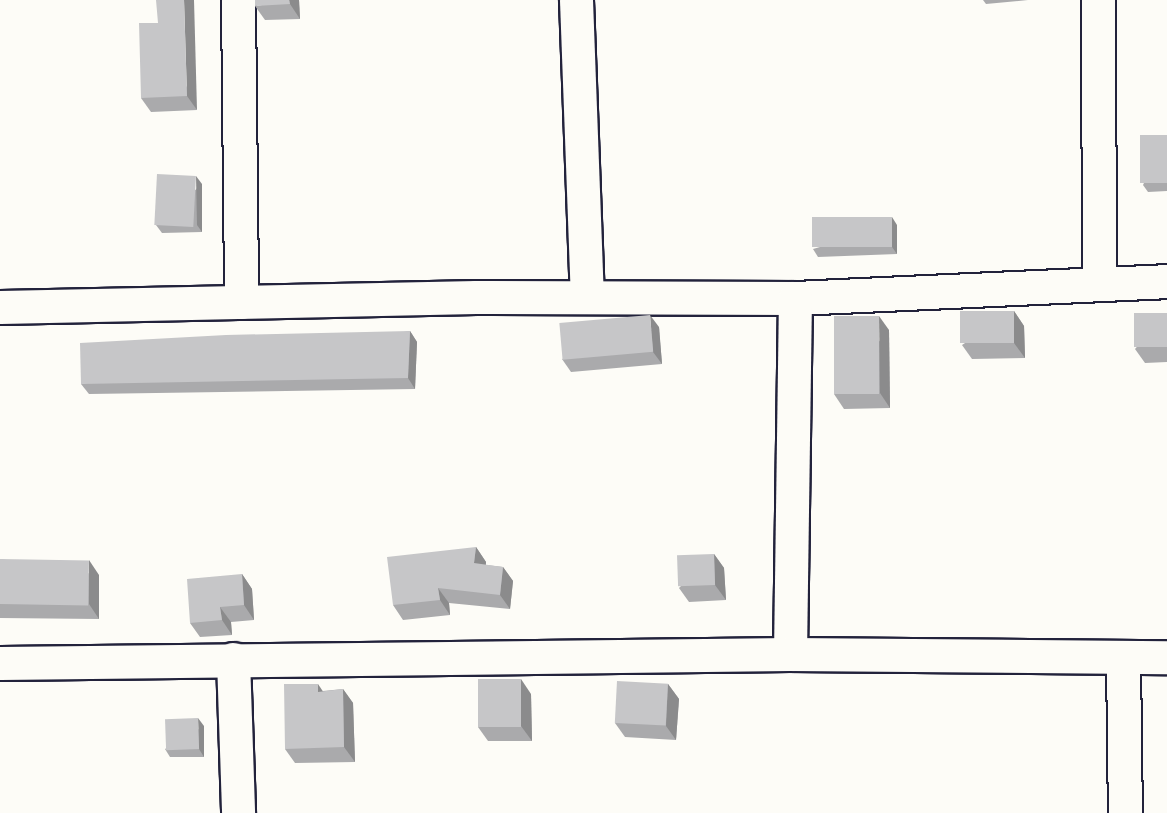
<!DOCTYPE html>
<style>
body{margin:0}
#map{position:relative;width:1167px;height:813px;overflow:hidden;background:#fdfcf7;font-family:Dekko,sans-serif}
div>[style]{position:absolute}
.roads{filter:drop-shadow(2px 0 #22223b) drop-shadow(-2px 0 #22223b) drop-shadow(0 2px #22223b) drop-shadow(0 -2px #22223b)}
.minor>*{height:33px;margin:-16.5px;padding:0 16.5px;transform-origin:16.5px;border-radius:16.5px;background:#fdfcf7}
.wall>*{inset:0;background:#aaaaac}
.shaded-wall>*{inset:0;background:#8b8b8c}
.building>*{inset:0;background:#c6c6c8;transform-origin:0 0}
span{translate:-50% -50%;white-space:nowrap;text-align:center;line-height:1.15;-webkit-text-stroke:4.5px #fdfcf7;paint-order:stroke}
</style>
<div id="map">
<div class="roads">
<div class="minor">
<div style="left:238px;top:0;width:302px;rotate:89.4deg"></div>
<div style="left:576px;top:0;width:296px;rotate:87.9deg"></div>
<div style="left:1098px;top:0;width:283px;rotate:89.8deg"></div>
<div style="left:0;top:307px;width:476px;rotate:-1.2deg"></div>
<div style="left:476px;top:297px;width:319px;rotate:0.2deg"></div>
<div style="left:795px;top:298px;width:372px;rotate:-2.6deg"></div>
<div style="left:790px;top:654px;width:356px;rotate:-89.2deg"></div>
<div style="left:1123px;top:658px;width:155px;rotate:89.3deg"></div>
<div style="left:233px;top:659px;width:154px;rotate:88.1deg"></div>
<div style="left:0;top:663px;width:790px;rotate:-0.65deg"></div>
<div style="left:790px;top:654px;width:377px;rotate:0.5deg"></div>
</div>
</div>
<div class="wall">
<div style="clip-path:polygon(299px 0,300px 19px,265px 20px,255px 6px)"></div>
<div style="clip-path:polygon(983px 0,1028px 0,986px 4px)"></div>
<div style="clip-path:polygon(158px 23px,197px 110px,151px 112px,141px 98px)"></div>
<div style="clip-path:polygon(1167px 135px,1167px 191px,1148px 192px,1143px 185px)"></div>
<div style="clip-path:polygon(202px 184px,202px 232px,162px 233px,156px 225px)"></div>
<div style="clip-path:polygon(897px 225px,897px 254px,818px 257px,813px 249px)"></div>
<div style="clip-path:polygon(1014px 311px,1024px 326px,1025px 358px,972px 359px,962px 345px)"></div>
<div style="clip-path:polygon(1167px 313px,1167px 362px,1145px 363px,1135px 349px)"></div>
<div style="clip-path:polygon(659px 327px,662px 364px,571px 372px,562px 359px)"></div>
<div style="clip-path:polygon(889px 330px,890px 408px,844px 409px,834px 394px)"></div>
<div style="clip-path:polygon(410px 331px,417px 342px,415px 389px,89px 394px,81px 384px)"></div>
<div style="clip-path:polygon(476px 547px,486px 562px,486px 565px,503px 567px,513px 581px,510px 609px,449px 603px,450px 615px,403px 620px,393px 605px)"></div>
<div style="clip-path:polygon(714px 554px,724px 568px,726px 600px,689px 602px,679px 588px)"></div>
<div style="clip-path:polygon(0 559px,99px 575px,99px 619px,0 618px)"></div>
<div style="clip-path:polygon(242px 574px,252px 589px,254px 620px,231px 622px,232px 635px,200px 637px,190px 623px)"></div>
<div style="clip-path:polygon(668px 684px,679px 699px,676px 740px,625px 737px,615px 723px)"></div>
<div style="clip-path:polygon(343px 689px,353px 703px,355px 762px,295px 763px,285px 749px,323px 691px)"></div>
<div style="clip-path:polygon(531px 694px,532px 741px,488px 741px,478px 727px)"></div>
<div style="clip-path:polygon(204px 726px,204px 757px,170px 757px,165px 749px)"></div>
</div>
<div class="shaded-wall">
<div style="clip-path:polygon(184px 0,194px 0,197px 110px,187px 96px)"></div>
<div style="clip-path:polygon(289px 0,299px 0,300px 19px,290px 4px)"></div>
<div style="clip-path:polygon(196px 176px,202px 184px,202px 232px,197px 225px)"></div>
<div style="clip-path:polygon(892px 217px,897px 225px,897px 254px,892px 247px)"></div>
<div style="clip-path:polygon(1014px 311px,1024px 326px,1025px 358px,1014px 343px)"></div>
<div style="clip-path:polygon(650px 315px,659px 327px,662px 364px,653px 352px)"></div>
<div style="clip-path:polygon(879px 316px,889px 330px,890px 408px,880px 393px)"></div>
<div style="clip-path:polygon(410px 331px,417px 342px,415px 389px,408px 378px)"></div>
<div style="clip-path:polygon(476px 547px,486px 562px,484px 578px,474px 563px)"></div>
<div style="clip-path:polygon(714px 554px,724px 568px,726px 600px,715px 585px)"></div>
<div style="clip-path:polygon(89px 560px,99px 575px,99px 619px,89px 604px)"></div>
<div style="clip-path:polygon(503px 567px,513px 581px,510px 609px,500px 595px)"></div>
<div style="clip-path:polygon(242px 574px,252px 589px,254px 620px,244px 605px)"></div>
<div style="clip-path:polygon(438px 588px,449px 603px,450px 615px,440px 600px)"></div>
<div style="clip-path:polygon(220px 607px,231px 622px,232px 635px,222px 620px)"></div>
<div style="clip-path:polygon(521px 679px,531px 694px,532px 741px,521px 726px)"></div>
<div style="clip-path:polygon(318px 684px,328px 699px,318px 692px)"></div>
<div style="clip-path:polygon(668px 684px,679px 699px,676px 740px,666px 726px)"></div>
<div style="clip-path:polygon(343px 689px,353px 703px,355px 762px,344px 747px)"></div>
<div style="clip-path:polygon(198px 718px,204px 726px,204px 757px,199px 749px)"></div>
</div>
<div class="building">
<div style="clip-path:polygon(156px 0,184px 0,187px 96px,141px 98px,139px 23px,158px 23px)"></div>
<div style="clip-path:polygon(255px 0,289px 0,290px 4px,255px 6px)"></div>
<div style="left:1167px;top:135px;width:48px;height:27px;rotate:90deg"></div>
<div style="left:157px;top:174px;width:39px;height:51px;rotate:3deg"></div>
<div style="left:892px;top:217px;width:30px;height:80px;rotate:90deg"></div>
<div style="left:1014px;top:311px;width:32px;height:54px;rotate:90deg"></div>
<div style="left:1167px;top:313px;width:34px;height:33px;rotate:90deg"></div>
<div style="left:650px;top:315px;width:37px;height:91px;rotate:85deg"></div>
<div style="left:834px;top:316px;width:45px;height:78px"></div>
<div style="clip-path:polygon(410px 331px,408px 378px,81px 384px,80px 343px,226px 335px)"></div>
<div style="clip-path:polygon(476px 547px,474px 563px,503px 567px,500px 595px,438px 588px,440px 600px,393px 605px,387px 557px)"></div>
<div style="left:714px;top:554px;width:31px;height:37px;rotate:88deg"></div>
<div style="left:0;top:559px;width:89px;height:45px;rotate:1deg"></div>
<div style="clip-path:polygon(242px 574px,244px 605px,220px 607px,222px 620px,190px 623px,187px 579px)"></div>
<div style="left:478px;top:679px;width:43px;height:48px"></div>
<div style="left:617px;top:681px;width:51px;height:42px;rotate:3deg"></div>
<div style="clip-path:polygon(284px 684px,318px 684px,318px 692px,343px 689px,344px 747px,285px 749px)"></div>
<div style="left:198px;top:718px;width:31px;height:33px;rotate:88deg"></div>
</div>
</div>
